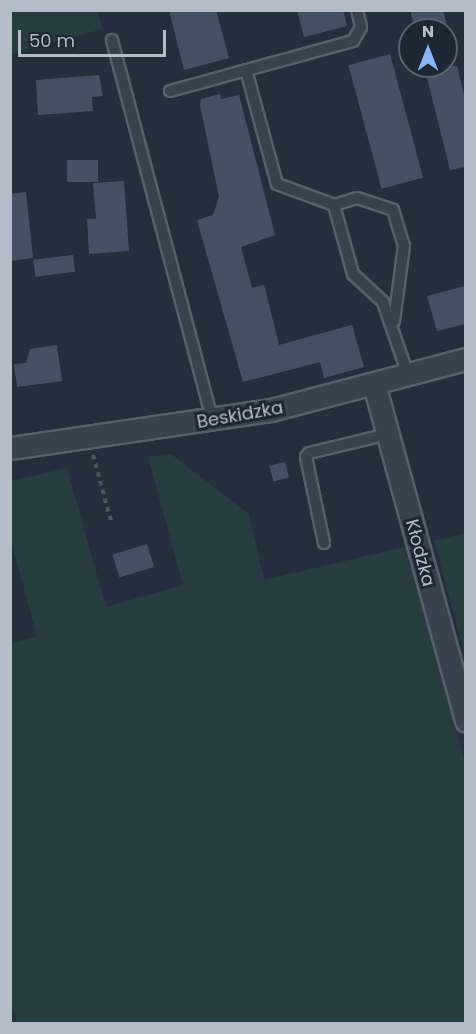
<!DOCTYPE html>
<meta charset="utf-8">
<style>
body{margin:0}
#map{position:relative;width:476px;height:1034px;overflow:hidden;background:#242f3e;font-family:Poppins,sans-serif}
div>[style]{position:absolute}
.green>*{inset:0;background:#263c3f}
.building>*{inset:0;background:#455162;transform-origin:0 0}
.path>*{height:4px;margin-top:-2px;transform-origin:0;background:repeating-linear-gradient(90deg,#44595c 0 4.5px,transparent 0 9px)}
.roads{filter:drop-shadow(2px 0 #565f6c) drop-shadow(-2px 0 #565f6c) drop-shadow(0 2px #565f6c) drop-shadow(0 -2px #565f6c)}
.lane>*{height:10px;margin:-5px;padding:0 5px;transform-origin:5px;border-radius:5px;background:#38414e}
.street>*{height:21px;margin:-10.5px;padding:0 10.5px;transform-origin:10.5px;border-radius:10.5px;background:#38414e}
span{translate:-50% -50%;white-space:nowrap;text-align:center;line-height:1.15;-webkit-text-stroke:6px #1d2633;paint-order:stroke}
.street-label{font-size:18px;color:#b4bcc9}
.frame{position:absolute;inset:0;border:12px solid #b4bcc9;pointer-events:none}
.north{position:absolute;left:398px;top:18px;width:60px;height:60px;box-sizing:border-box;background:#1d2633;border:2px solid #59626f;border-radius:50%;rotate:0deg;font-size:16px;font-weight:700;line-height:24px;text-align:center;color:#b4bcc9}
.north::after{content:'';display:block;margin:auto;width:21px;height:27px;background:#8ab4f8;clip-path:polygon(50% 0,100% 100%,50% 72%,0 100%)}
.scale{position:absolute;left:18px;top:30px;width:148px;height:27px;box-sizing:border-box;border:3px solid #b4bcc9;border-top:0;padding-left:8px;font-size:18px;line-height:21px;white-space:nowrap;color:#b4bcc9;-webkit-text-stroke:4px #1d2633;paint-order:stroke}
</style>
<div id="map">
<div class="green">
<div style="clip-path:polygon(11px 10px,97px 11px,103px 29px,11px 54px)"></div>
<div style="clip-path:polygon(171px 454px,249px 514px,264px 580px,408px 546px,465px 763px,465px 1023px,17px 1024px,11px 1001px,11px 644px,37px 636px,11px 541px,11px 481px,67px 468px,106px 607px,183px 585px,148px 457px)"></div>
<div style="clip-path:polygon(465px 533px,466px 533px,465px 655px,434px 541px)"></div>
</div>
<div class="building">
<div style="clip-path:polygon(169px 10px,216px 10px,229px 58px,184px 70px)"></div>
<div style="clip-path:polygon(297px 10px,343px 10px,347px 26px,304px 37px)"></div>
<div style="clip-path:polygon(410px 10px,443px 10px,448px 30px,415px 30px)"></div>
<div style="left:390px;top:54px;width:128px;height:43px;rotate:75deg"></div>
<div style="clip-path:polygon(424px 66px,457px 66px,465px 99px,465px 167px,450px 170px)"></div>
<div style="clip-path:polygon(99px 75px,103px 96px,92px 97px,93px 111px,38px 115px,36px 80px)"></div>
<div style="clip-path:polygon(220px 94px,221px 99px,239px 95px,275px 235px,241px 247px,252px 288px,264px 285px,279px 345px,352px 325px,364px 367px,324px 378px,320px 362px,243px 382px,197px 220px,213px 215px,219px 197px,200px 105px,201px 99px)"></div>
<div style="left:67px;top:160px;width:31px;height:22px"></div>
<div style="clip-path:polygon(124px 181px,129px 251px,89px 254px,87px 219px,96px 219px,93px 183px)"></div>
<div style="clip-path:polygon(26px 192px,33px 258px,10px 261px,10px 194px)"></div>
<div style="left:73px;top:255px;width:17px;height:40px;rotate:83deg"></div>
<div style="clip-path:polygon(465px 286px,465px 324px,437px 331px,427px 296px)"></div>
<div style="clip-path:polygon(57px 345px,62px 381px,17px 387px,14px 364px,26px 363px,30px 349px)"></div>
<div style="left:285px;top:462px;width:16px;height:16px;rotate:76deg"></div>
<div style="left:147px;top:544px;width:24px;height:36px;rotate:73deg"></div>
</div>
<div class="path">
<div style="left:93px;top:455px;width:68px;rotate:74.7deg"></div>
</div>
<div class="roads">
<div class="lane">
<div style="left:112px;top:40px;width:394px;rotate:75.2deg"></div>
<div style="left:246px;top:70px;width:118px;rotate:74.8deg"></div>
<div style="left:277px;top:184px;width:61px;rotate:20.2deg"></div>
<div style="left:334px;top:205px;width:72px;rotate:74.6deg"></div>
<div style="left:353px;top:274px;width:41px;rotate:43deg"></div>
<div style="left:383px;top:302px;width:77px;rotate:71.1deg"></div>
<div style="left:170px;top:91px;width:190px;rotate:-15.3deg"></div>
<div style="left:353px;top:41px;width:16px;rotate:-60deg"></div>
<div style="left:361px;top:27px;width:17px;rotate:-103deg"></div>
<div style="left:334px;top:205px;width:24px;rotate:-17deg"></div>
<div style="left:357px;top:198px;width:38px;rotate:18deg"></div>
<div style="left:393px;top:210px;width:38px;rotate:73deg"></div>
<div style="left:404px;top:246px;width:76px;rotate:97.6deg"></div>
<div style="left:324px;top:543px;width:88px;rotate:-101.8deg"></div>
<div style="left:306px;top:457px;width:5px;rotate:-53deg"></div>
<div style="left:309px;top:453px;width:81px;rotate:-13.5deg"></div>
</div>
<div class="street">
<div style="left:374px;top:384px;width:349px;rotate:74.7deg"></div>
<div style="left:10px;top:448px;width:264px;rotate:-8.3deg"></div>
<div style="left:271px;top:410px;width:202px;rotate:-14.7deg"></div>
</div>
</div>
<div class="street-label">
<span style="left:240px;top:415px;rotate:-10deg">Beskidzka</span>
<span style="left:420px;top:553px;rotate:75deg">Kłodzka</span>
</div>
<div class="frame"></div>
<div class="north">N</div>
<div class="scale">50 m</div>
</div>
